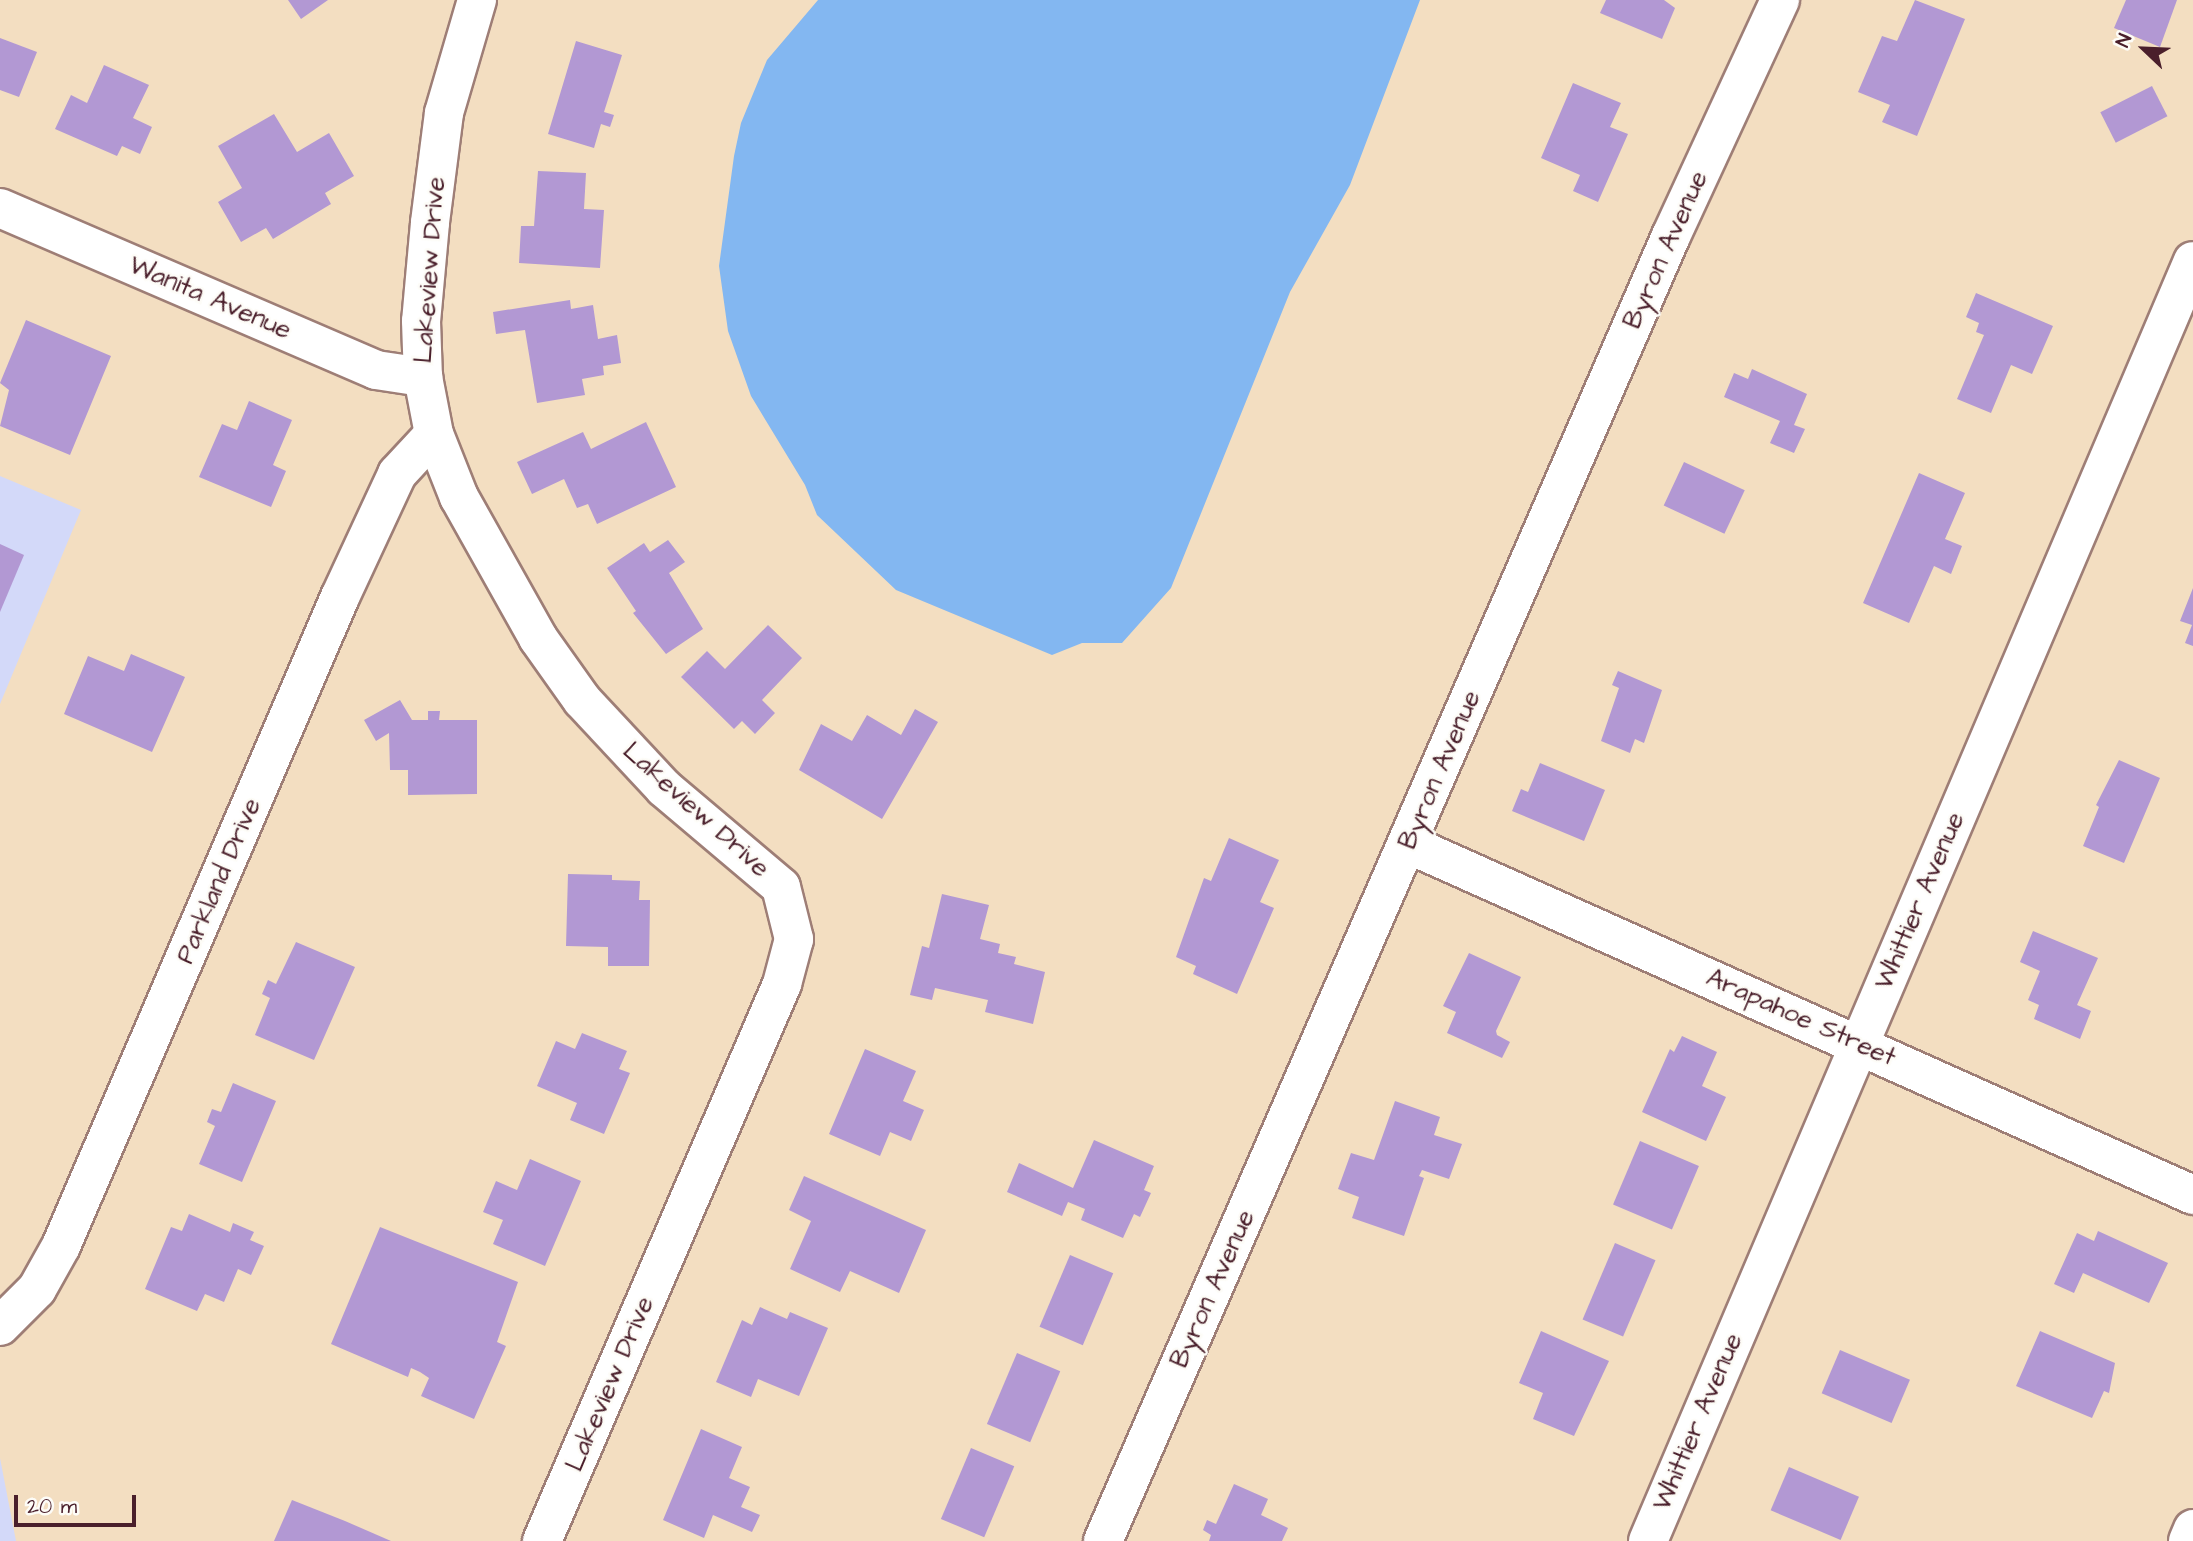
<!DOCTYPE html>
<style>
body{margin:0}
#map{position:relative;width:2193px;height:1541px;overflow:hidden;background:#f3dec1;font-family:"Architects Daughter",sans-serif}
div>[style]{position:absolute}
.built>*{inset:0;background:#d3d9f9}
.water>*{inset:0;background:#83b7f1}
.building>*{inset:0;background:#b298d3;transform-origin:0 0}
.roads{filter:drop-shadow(2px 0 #9e7e76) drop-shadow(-2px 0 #9e7e76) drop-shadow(0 2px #9e7e76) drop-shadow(0 -2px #9e7e76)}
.minor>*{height:38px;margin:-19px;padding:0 19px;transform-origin:19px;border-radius:19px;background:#fff}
span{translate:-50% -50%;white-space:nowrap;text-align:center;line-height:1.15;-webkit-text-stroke:5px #fdfcf7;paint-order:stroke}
.street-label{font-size:26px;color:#4a1f2b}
.north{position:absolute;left:2109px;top:14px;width:70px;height:70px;-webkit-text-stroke:5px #fdfcf7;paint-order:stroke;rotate:293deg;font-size:19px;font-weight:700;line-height:28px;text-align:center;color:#4a1f2b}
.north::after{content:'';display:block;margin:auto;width:24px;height:32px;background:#4a1f2b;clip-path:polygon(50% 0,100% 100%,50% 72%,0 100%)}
.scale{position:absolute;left:14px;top:1495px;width:122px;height:32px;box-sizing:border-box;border:4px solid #4a1f2b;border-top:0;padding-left:9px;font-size:21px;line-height:24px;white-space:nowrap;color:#4a1f2b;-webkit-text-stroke:5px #fdfcf7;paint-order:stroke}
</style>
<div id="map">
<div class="built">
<div style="clip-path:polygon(0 476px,81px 510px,0 704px)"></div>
<div style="clip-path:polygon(0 1458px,16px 1541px,0 1541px)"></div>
</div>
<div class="water">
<div style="clip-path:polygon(818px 0,1420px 0,1350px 185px,1290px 292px,1171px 588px,1122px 643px,1082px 643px,1052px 655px,896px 590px,817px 515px,805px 485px,751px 396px,728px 331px,719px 266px,734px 156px,741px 123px,767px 60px)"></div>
</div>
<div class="building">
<div style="clip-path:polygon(288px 0,328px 0,301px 19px)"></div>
<div style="clip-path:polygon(1606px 0,1664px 0,1675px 8px,1662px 39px,1600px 13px)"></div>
<div style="clip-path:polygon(1915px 0,1965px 19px,1917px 136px,1882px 122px,1890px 105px,1858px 92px,1882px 36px,1897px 41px)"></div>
<div style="clip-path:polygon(2126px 0,2177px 0,2160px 47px,2114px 28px)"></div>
<div style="clip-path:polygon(0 38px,37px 52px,19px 97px,0 90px)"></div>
<div style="clip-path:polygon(576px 41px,622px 55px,604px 112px,614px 115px,610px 127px,601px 124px,594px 148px,548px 134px)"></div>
<div style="clip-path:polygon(104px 65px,149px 85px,133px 118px,152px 127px,140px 154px,122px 146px,117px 156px,55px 129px,71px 95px,87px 103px)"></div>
<div style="clip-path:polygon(1573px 83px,1621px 103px,1610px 127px,1628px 134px,1598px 202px,1573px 191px,1580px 175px,1541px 158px)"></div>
<div style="left:2152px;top:86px;width:34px;height:58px;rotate:63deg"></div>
<div style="clip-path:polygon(274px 114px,297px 152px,329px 133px,354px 176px,325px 193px,331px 204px,273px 239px,266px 228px,241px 242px,218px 202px,242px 188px,218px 146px)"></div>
<div style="clip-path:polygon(538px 171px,586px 173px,584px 209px,604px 210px,600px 268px,519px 263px,521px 226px,534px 226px)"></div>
<div style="clip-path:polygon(1976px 293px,2053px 326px,2032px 374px,2011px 365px,1991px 413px,1957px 399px,1984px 335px,1976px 332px,1979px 323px,1966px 317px)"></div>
<div style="clip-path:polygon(570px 300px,571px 309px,593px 305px,598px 339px,617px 335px,621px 363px,603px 366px,604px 375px,582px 379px,585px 395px,537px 403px,525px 330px,496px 334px,493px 312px)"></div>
<div style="clip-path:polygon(26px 320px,111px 356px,70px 455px,0 426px,9px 390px,0 383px)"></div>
<div style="clip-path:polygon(1752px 369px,1807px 394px,1794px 425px,1805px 429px,1794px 453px,1770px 443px,1780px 421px,1724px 397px,1734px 373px,1748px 379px)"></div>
<div style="clip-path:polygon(249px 401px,292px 420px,273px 465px,286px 471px,271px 507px,199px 477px,222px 424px,237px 430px)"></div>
<div style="clip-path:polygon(646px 422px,676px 487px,597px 524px,588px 504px,577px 508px,564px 479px,532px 494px,517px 462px,583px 432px,591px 449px)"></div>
<div style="left:1684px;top:462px;width:67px;height:48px;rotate:25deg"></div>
<div style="clip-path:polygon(1919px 473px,1965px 493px,1945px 539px,1962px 546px,1951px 574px,1934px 566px,1909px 623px,1863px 603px)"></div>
<div style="clip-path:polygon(668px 540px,685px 562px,669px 573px,703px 629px,666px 654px,633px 613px,636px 611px,607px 568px,644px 543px,650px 552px)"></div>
<div style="clip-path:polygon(0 544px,24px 555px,0 612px)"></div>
<div style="clip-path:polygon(2193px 588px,2193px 646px,2185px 643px,2192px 625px,2180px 621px)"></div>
<div style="clip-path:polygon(768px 625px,802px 658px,762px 700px,775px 713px,755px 734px,742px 721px,734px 729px,681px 677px,707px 651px,725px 669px)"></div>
<div style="clip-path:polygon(131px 654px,185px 677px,152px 752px,64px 714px,88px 656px,124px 671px)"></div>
<div style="clip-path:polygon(1618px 671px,1662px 690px,1644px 743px,1635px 739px,1630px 753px,1601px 741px,1619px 688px,1612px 685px)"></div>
<div style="clip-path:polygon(400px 700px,412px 720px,428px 720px,428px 711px,440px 711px,439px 720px,477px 720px,477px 794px,408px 795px,408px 770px,390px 770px,389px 733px,376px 741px,364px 720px)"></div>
<div style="clip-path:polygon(915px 709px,938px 722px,882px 819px,799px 770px,821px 724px,852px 741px,867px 715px,901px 735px)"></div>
<div style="clip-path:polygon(2119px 760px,2160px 778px,2124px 863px,2083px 846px,2099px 807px,2096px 805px)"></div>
<div style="clip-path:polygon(1540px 763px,1605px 790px,1584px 841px,1512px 811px,1521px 789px,1528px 792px)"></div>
<div style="clip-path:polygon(1229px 838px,1279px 860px,1260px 902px,1274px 908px,1237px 994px,1193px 974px,1196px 966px,1176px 957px,1204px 878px,1211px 881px)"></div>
<div style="clip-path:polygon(568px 874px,612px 875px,612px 880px,640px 881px,639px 900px,650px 900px,649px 966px,608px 966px,608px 947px,566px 946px)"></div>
<div style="clip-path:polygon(942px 894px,989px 905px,980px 939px,1000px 944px,998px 953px,1016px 957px,1014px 964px,1045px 972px,1033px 1024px,985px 1012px,988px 1000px,935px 988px,932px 1000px,910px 995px,922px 946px,929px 948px)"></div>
<div style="clip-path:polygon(2033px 931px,2098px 958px,2077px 1005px,2091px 1011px,2080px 1039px,2034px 1019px,2039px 1005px,2028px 1000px,2040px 971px,2020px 962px)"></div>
<div style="clip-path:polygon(296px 942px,355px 967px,314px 1060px,255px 1035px,270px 998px,262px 994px,268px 980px,276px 984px)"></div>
<div style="clip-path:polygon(1469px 953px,1521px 977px,1496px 1031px,1497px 1035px,1510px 1042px,1502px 1058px,1447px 1033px,1456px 1012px,1443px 1006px)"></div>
<div style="clip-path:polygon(582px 1033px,627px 1051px,619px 1069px,630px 1073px,604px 1134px,570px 1120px,577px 1103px,537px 1086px,556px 1041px,575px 1049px)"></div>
<div style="clip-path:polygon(1682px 1036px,1717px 1052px,1702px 1086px,1726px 1097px,1706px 1141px,1642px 1112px,1670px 1049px,1674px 1052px)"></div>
<div style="clip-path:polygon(865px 1049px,916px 1071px,903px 1101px,924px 1110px,911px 1141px,890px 1132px,880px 1156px,829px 1134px)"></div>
<div style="clip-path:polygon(233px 1083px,276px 1101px,242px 1182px,199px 1164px,215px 1126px,207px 1122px,212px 1109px,221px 1112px)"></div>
<div style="clip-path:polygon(1395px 1101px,1440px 1117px,1434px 1135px,1462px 1144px,1449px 1179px,1422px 1170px,1419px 1176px,1424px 1178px,1404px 1236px,1352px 1218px,1359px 1197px,1338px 1189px,1351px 1153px,1374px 1160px)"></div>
<div style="clip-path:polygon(1094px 1140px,1154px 1166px,1144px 1190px,1151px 1193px,1140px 1217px,1134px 1214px,1123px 1238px,1081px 1220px,1085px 1209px,1068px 1202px,1062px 1216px,1007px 1192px,1019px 1163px,1073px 1188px)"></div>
<div style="left:1640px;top:1141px;width:64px;height:69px;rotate:23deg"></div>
<div style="clip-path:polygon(530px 1159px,581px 1181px,545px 1266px,493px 1244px,503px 1220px,483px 1212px,496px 1181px,517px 1190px)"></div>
<div style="clip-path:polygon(804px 1176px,926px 1230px,899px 1293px,850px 1271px,840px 1292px,790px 1269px,811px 1221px,789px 1210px)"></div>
<div style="clip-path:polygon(189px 1214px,230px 1232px,233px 1223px,254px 1232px,250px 1240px,264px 1246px,251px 1275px,238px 1269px,224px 1302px,205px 1294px,197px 1311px,145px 1289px,171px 1227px,182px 1231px)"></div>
<div style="clip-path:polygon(380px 1227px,518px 1282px,497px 1342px,506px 1346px,474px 1419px,421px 1396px,429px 1378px,420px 1372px,411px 1368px,408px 1377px,331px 1344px)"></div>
<div style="clip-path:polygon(2098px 1231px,2168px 1263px,2149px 1303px,2083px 1273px,2074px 1293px,2054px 1284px,2077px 1233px,2094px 1241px)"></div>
<div style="left:1615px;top:1243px;width:44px;height:83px;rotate:23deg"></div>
<div style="left:1070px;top:1255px;width:47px;height:78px;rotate:23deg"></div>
<div style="clip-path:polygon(760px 1307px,787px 1319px,790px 1312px,828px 1328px,799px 1396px,758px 1379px,751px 1397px,716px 1382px,742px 1320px,752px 1325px)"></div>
<div style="clip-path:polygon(1541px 1331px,1609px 1361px,1574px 1436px,1533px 1419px,1543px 1393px,1519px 1383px)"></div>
<div style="clip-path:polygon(2040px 1331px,2115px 1363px,2109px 1393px,2104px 1391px,2092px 1418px,2016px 1386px)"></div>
<div style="left:1840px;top:1350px;width:76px;height:47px;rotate:23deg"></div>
<div style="left:1017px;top:1353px;width:47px;height:77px;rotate:23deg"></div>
<div style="clip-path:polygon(701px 1429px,742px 1447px,729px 1478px,750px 1487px,741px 1507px,760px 1515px,752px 1532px,713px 1515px,704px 1538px,663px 1520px)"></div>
<div style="left:971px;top:1448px;width:47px;height:77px;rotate:23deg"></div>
<div style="left:1789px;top:1467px;width:76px;height:47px;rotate:23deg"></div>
<div style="clip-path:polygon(1234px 1484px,1268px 1499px,1261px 1515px,1288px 1528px,1282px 1541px,1209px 1541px,1211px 1535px,1203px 1530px,1207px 1520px,1216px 1524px)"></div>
<div style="clip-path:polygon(292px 1500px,345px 1521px,391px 1541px,274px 1541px)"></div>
</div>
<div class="roads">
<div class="minor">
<div style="left:477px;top:0;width:118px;rotate:106.3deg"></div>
<div style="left:444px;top:113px;width:111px;rotate:97.3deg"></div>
<div style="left:430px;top:223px;width:98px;rotate:95.2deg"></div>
<div style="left:421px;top:321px;width:56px;rotate:88deg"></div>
<div style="left:423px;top:377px;width:58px;rotate:79.1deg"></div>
<div style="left:434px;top:434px;width:68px;rotate:68.4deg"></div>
<div style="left:459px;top:497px;width:162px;rotate:60.7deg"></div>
<div style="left:538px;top:638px;width:76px;rotate:54.6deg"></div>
<div style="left:582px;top:700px;width:120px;rotate:47deg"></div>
<div style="left:664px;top:788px;width:153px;rotate:40.2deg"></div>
<div style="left:781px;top:887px;width:54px;rotate:76deg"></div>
<div style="left:794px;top:939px;width:47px;rotate:104.9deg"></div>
<div style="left:782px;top:984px;width:607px;rotate:113.31deg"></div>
<div style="left:0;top:208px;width:409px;rotate:23.3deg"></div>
<div style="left:376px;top:370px;width:48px;rotate:8.5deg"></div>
<div style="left:1408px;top:844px;width:860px;rotate:24.09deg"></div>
<div style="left:0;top:1326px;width:52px;rotate:-45deg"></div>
<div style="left:37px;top:1289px;width:49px;rotate:-60.8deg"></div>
<div style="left:61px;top:1246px;width:706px;rotate:-66.74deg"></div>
<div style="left:340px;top:597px;width:136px;rotate:-65.1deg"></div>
<div style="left:397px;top:474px;width:54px;rotate:-47.2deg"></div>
<div style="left:1103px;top:1541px;width:1423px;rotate:-66.48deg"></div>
<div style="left:1671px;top:236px;width:260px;rotate:-65.2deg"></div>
<div style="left:1648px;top:1541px;width:1391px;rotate:-66.94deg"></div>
<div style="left:2188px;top:1541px;width:13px;rotate:-67deg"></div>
</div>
</div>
<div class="street-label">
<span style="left:1666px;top:250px;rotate:-66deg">Byron Avenue</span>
<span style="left:430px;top:270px;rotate:-86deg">Lakeview Drive</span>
<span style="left:210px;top:298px;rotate:23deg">Wanita Avenue</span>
<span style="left:1440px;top:770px;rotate:-67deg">Byron Avenue</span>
<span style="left:696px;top:810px;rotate:42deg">Lakeview Drive</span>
<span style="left:219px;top:881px;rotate:-67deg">Parkland Drive</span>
<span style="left:1920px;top:901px;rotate:-67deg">Whittier Avenue</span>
<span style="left:1801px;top:1018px;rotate:24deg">Arapahoe Street</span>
<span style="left:1213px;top:1289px;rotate:-66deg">Byron Avenue</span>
<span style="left:610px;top:1384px;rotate:-67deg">Lakeview Drive</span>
<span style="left:1698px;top:1422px;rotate:-67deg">Whittier Avenue</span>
</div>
<div class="north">N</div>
<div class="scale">20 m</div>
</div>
